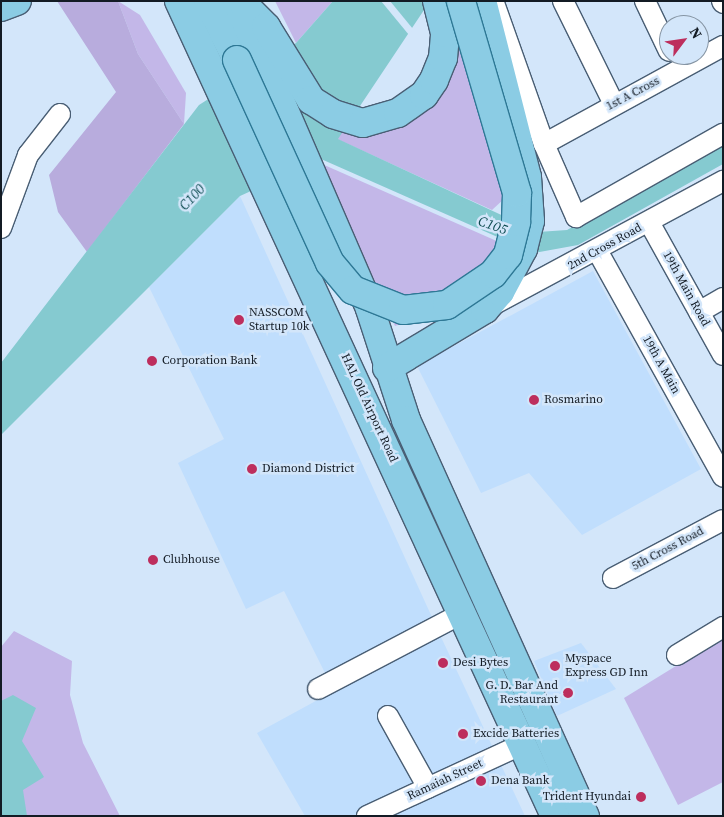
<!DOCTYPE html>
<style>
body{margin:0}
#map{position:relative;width:724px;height:817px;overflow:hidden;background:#d3e6fa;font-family:"Source Serif 4",serif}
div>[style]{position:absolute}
.built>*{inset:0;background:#c0defd}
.green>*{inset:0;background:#c3b7e8}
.forest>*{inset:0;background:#b8acdd}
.water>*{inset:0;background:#85cad0}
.pier>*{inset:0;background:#d3e6fa}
.roads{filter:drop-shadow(1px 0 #495e74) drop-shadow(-1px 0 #495e74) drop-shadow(0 1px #495e74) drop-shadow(0 -1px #495e74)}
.minor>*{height:20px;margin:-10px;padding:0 10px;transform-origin:10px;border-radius:10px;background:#fff}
.primary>*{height:28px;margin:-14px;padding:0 14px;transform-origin:14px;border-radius:14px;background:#8bcce4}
.bridges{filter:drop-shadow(1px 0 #2e7895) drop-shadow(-1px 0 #2e7895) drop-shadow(0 1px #2e7895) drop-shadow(0 -1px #2e7895)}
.primary-bridge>*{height:28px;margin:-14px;padding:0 14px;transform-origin:14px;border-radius:14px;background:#8bcce4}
.dots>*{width:14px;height:14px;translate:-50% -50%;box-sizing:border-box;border:2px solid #d3e6fa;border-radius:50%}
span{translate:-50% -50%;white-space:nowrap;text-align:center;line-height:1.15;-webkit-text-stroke:5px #d3e6fa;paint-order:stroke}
.street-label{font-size:12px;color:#131b24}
.poi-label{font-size:12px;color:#131b24}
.left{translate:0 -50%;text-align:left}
.right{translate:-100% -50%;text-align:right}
.water-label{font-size:14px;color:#0c4b50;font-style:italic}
.frame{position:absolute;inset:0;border:2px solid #131b24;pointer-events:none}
.north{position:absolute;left:659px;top:15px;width:50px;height:50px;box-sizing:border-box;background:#d3e6fa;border:1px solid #8695a4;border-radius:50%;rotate:59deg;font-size:14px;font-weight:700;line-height:20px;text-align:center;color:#131b24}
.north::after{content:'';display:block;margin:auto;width:18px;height:22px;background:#bd2e5d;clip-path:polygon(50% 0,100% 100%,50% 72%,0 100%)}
</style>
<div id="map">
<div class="built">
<div style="clip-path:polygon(240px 196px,441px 637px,525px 816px,305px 816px,257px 733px,334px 691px,284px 591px,246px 609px,178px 463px,224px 439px,149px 287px)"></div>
<div style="clip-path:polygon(593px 271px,701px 469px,582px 535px,529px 473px,481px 493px,417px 366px)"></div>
<div style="clip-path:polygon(581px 643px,616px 689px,557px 716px,534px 661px)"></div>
</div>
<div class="green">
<div style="clip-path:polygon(118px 1px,140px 15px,186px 93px,184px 124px,138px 54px)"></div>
<div style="clip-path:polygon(275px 1px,333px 1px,296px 43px)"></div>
<div style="clip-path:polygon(457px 31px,505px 198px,492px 210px,337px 139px,344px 128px,358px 135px,405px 124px)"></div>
<div style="clip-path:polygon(322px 164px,508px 246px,449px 308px,395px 326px)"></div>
<div style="clip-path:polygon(14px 631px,72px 661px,70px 695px,83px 743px,120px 816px,1px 816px,1px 647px)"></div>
<div style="clip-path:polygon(723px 637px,723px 782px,678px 805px,624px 698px)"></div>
</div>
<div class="forest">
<div style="clip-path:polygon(57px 1px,118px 1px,138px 54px,184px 124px,87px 252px,58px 212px,49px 175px,116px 92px)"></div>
</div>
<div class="water">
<div style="clip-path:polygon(333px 1px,430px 1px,338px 139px,538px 232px,567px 230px,723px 143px,723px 164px,578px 245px,534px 253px,321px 159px,240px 196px,1px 435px,1px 363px,199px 105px,296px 43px)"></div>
<div style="clip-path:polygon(13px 695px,36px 708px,22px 741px,44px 777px,23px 790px,27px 816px,1px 816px,1px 701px)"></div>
</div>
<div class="pier">
<div style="clip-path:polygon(381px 1px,390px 1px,413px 29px,409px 35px)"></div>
</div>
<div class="roads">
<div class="minor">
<div style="left:563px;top:1px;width:115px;rotate:63.7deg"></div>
<div style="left:645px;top:1px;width:55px;rotate:64.4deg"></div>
<div style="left:722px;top:1px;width:2px;rotate:63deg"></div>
<div style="left:494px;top:3px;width:150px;rotate:70.5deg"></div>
<div style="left:544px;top:144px;width:80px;rotate:66.3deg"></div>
<div style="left:576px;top:217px;width:169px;rotate:-29.5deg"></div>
<div style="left:544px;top:144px;width:204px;rotate:-28.7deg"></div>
<div style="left:649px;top:222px;width:152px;rotate:60.9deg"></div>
<div style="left:1px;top:228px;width:78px;rotate:-69.7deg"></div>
<div style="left:28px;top:155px;width:52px;rotate:-52deg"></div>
<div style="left:598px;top:252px;width:257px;rotate:60.9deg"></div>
<div style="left:489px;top:307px;width:266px;rotate:-28.3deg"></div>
<div style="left:699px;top:312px;width:28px;rotate:-30deg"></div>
<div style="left:613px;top:578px;width:124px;rotate:-27.8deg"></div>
<div style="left:677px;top:655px;width:54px;rotate:-31.3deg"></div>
<div style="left:318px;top:689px;width:164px;rotate:-27.7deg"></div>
<div style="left:388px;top:716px;width:82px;rotate:60.9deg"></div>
<div style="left:367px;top:816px;width:172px;rotate:-24.8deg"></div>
</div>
<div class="primary">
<div style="left:179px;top:1px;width:898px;rotate:65.23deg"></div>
<div style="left:208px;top:1px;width:66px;rotate:63.8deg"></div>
<div style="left:237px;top:1px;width:335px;rotate:66.6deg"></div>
<div style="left:370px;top:309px;width:117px;rotate:72deg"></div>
<div style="left:406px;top:420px;width:435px;rotate:65.7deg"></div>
<div style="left:245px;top:6px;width:30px;rotate:45deg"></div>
<div style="left:266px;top:27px;width:86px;rotate:58.3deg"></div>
<div style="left:311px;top:100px;width:26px;rotate:32deg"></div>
<div style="left:333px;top:114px;width:31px;rotate:17deg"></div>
<div style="left:363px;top:123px;width:36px;rotate:-16deg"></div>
<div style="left:398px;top:113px;width:32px;rotate:-35deg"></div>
<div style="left:424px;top:95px;width:18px;rotate:-56deg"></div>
<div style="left:434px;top:80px;width:24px;rotate:-68deg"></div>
<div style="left:443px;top:58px;width:25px;rotate:-85deg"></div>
<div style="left:445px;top:33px;width:33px;rotate:-104deg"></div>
<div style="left:1px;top:7px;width:17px;rotate:-21deg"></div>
<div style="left:387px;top:368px;width:114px;rotate:-31deg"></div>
<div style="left:485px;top:309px;width:23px;rotate:-49deg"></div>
<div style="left:500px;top:292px;width:49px;rotate:-61.9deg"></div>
<div style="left:523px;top:249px;width:29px;rotate:-76deg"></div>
<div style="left:530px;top:221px;width:44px;rotate:-93.9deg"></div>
<div style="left:527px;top:177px;width:182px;rotate:-104.3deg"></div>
</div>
</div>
<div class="bridges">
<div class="primary-bridge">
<div style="left:237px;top:60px;width:223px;rotate:65.4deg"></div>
<div style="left:330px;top:263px;width:35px;rotate:50deg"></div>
<div style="left:353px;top:290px;width:54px;rotate:21.8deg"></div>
<div style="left:403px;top:310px;width:44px;rotate:-6.5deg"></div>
<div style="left:447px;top:305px;width:55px;rotate:-34deg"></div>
<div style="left:493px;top:274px;width:24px;rotate:-52deg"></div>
<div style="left:508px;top:255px;width:34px;rotate:-76deg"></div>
<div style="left:516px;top:222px;width:29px;rotate:-88deg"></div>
<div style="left:517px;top:193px;width:200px;rotate:-106.3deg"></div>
</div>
</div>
<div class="dots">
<div style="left:239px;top:320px;background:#bd2e5d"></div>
<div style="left:152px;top:361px;background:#bd2e5d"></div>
<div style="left:534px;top:400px;background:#bd2e5d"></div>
<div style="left:252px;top:469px;background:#bd2e5d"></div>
<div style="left:153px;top:560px;background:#bd2e5d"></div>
<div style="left:443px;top:663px;background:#bd2e5d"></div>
<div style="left:555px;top:666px;background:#bd2e5d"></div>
<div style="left:568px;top:693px;background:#bd2e5d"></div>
<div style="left:463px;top:734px;background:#bd2e5d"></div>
<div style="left:481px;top:781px;background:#bd2e5d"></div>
<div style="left:641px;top:797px;background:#bd2e5d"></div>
</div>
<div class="street-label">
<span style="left:633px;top:94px;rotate:-28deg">1st A Cross</span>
<span style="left:605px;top:247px;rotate:-29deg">2nd Cross Road</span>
<span style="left:686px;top:289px;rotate:61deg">19th Main Road</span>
<span style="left:661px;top:365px;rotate:61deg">19th A Main</span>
<span style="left:369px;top:408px;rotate:65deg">HAL Old Airport Road</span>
<span style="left:668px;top:549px;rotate:-28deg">5th Cross Road</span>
<span style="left:445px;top:780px;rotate:-25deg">Ramaiah Street</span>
</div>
<div class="poi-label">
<span class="left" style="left:249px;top:320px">NASSCOM<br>Startup 10k</span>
<span class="left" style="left:162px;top:361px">Corporation Bank</span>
<span class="left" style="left:544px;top:400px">Rosmarino</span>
<span class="left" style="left:262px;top:469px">Diamond District</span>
<span class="left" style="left:163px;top:560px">Clubhouse</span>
<span class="left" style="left:565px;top:666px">Myspace<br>Express GD Inn</span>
<span class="left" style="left:453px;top:663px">Desi Bytes</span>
<span class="right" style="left:558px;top:693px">G. D. Bar And<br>Restaurant</span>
<span class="left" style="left:473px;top:734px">Excide Batteries</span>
<span class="left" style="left:491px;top:781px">Dena Bank</span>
<span class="right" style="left:631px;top:797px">Trident Hyundai</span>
</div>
<div class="water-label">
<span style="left:192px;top:197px;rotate:-46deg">C100</span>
<span style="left:493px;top:225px;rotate:19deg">C105</span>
</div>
<div class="frame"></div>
<div class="north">N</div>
</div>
